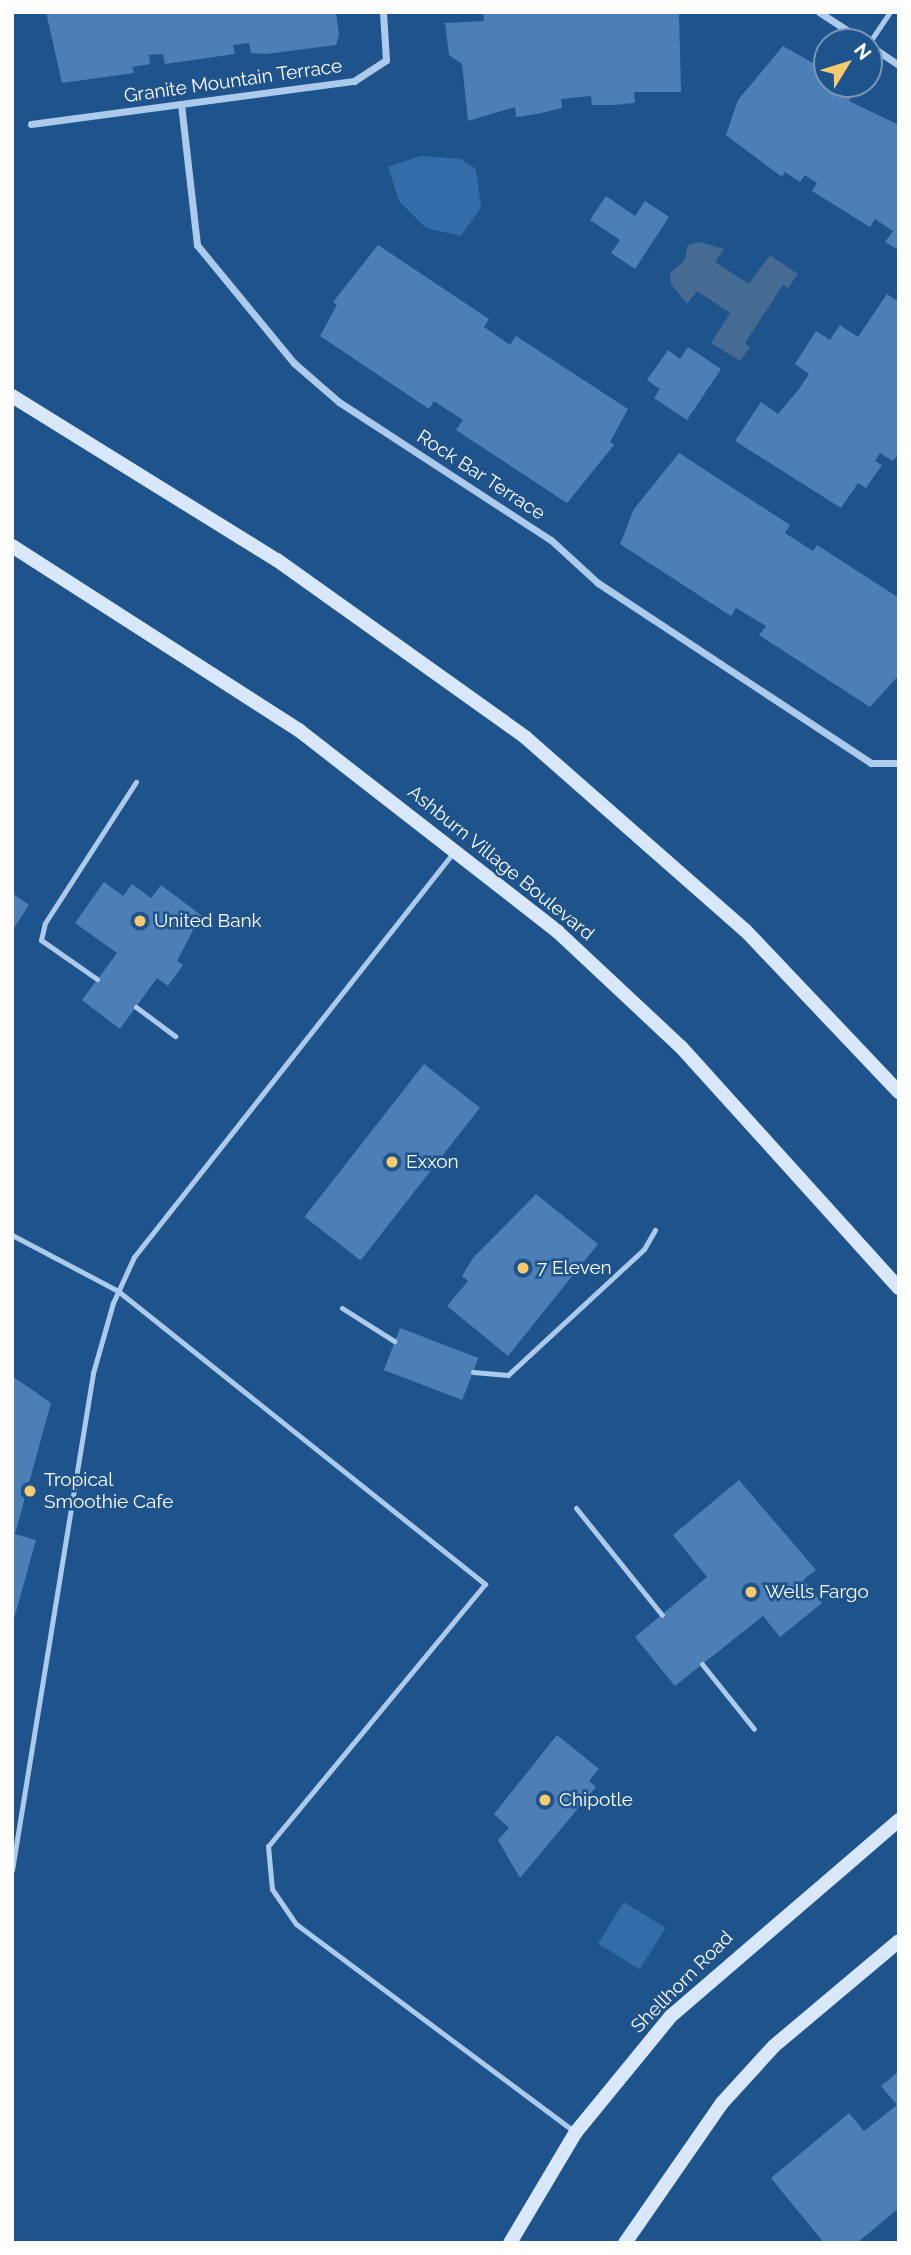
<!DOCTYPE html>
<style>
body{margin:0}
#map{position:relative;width:911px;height:2255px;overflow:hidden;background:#1f538b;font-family:Raleway,sans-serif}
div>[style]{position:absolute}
.green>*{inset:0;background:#336da9;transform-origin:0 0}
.water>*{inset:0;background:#466b93}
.building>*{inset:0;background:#4c7fb5;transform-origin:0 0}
.service>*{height:5px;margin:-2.5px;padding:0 2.5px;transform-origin:2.5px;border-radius:2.5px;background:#accbec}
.minor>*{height:7px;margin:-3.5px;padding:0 3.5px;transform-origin:3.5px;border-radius:3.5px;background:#accbec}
.secondary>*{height:14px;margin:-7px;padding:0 7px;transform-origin:7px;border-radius:7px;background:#d8e7f9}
.dots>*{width:19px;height:19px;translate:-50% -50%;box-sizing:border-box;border:4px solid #1f538b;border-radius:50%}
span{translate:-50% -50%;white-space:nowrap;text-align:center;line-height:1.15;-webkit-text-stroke:5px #1f538b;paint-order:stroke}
.street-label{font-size:19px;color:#fff}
.poi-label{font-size:19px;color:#fff}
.left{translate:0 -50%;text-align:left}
.frame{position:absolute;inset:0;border:14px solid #fff;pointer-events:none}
.north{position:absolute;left:813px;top:28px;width:70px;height:70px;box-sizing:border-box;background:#1f538b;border:2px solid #7998b9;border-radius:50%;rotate:52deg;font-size:19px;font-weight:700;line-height:28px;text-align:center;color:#fff}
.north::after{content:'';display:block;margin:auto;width:24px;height:32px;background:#facb6c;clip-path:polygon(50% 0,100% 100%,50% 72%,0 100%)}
</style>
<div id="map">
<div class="green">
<div style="clip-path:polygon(421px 156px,461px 159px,476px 169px,481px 207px,461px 236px,426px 228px,399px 201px,388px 167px)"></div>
<div style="left:624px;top:1902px;width:49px;height:49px;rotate:32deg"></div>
</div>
<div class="water">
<div style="clip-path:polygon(699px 242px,724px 249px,715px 262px,749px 284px,770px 255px,798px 274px,788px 288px,783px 285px,745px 343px,750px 347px,740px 361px,711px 343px,730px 313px,697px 291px,687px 304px,671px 284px,670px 273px,684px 261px,688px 245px)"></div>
</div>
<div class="building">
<div style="clip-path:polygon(46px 12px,336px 12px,339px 35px,336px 45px,266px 54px,251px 53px,249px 43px,233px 45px,235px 54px,165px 64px,163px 54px,149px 55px,150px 64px,132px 67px,134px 73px,62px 83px)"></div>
<div style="clip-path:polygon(483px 12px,679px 12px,681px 92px,634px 92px,635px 103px,613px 105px,592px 105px,591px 96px,561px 99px,562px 108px,537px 114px,516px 117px,515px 107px,468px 121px,462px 64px,449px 55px,445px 23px,484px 21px)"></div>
<div style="clip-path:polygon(783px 46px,827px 71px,827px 84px,848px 84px,855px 92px,849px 101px,899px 125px,899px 250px,885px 242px,893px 231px,875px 219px,870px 227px,812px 191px,817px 183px,805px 175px,800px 182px,785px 172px,782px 177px,726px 135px,738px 100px)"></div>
<div style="clip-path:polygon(606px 196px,635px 216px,645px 201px,669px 217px,635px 269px,611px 253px,620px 240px,590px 220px)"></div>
<div style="clip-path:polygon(378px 245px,489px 319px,484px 327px,510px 345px,516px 336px,628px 409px,610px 442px,614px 445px,567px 503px,456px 430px,463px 420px,434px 401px,429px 409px,320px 336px,337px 305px,333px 302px)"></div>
<div style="clip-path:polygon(887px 294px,899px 302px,899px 453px,893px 461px,880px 453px,875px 461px,882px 465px,866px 488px,858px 483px,841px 508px,735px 441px,761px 402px,778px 414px,799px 389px,809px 374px,795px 364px,816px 331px,830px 340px,840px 325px,858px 337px)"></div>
<div style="clip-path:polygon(688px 347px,721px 369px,687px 420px,654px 398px,660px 389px,647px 380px,668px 350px,680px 359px)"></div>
<div style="clip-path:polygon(679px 453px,790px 525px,785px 533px,813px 551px,817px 545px,899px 598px,899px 675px,870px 707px,759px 635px,766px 626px,736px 608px,731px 616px,620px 544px,634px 509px)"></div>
<div style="clip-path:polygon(104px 882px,123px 896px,132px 884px,151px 898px,161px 885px,201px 915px,177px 961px,183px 965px,168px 986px,157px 978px,120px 1029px,82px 1000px,117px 953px,75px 923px)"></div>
<div style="clip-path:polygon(12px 893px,29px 905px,12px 931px)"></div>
<div style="left:424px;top:1064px;width:71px;height:194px;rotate:38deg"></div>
<div style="clip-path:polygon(536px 1194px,598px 1244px,508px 1356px,447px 1306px,468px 1281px,462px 1276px,473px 1258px)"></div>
<div style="left:400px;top:1328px;width:84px;height:45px;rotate:21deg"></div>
<div style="clip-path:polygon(12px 1376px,51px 1403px,15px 1534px,36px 1540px,14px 1619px)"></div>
<div style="clip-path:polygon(739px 1480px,816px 1570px,803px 1580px,822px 1603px,780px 1637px,763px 1616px,675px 1686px,635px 1637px,707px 1577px,673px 1535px)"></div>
<div style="clip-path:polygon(557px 1735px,599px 1769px,589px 1781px,596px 1787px,520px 1878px,498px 1840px,509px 1828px,494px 1814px)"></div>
<div style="clip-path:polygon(899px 2071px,899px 2208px,857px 2243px,824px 2243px,771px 2178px,849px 2113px,864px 2131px,897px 2105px,881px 2086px)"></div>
</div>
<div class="service">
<div style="left:869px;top:43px;width:37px;rotate:-56deg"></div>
<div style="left:97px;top:979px;width:68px;rotate:-145.1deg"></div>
<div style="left:41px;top:940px;width:17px;rotate:-77deg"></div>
<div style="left:45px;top:923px;width:168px;rotate:-57.2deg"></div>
<div style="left:136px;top:1007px;width:49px;rotate:36.6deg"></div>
<div style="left:12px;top:1235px;width:120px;rotate:27.8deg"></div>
<div style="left:118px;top:1291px;width:470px;rotate:38.6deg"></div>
<div style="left:485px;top:1584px;width:340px;rotate:129.6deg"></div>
<div style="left:268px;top:1846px;width:43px;rotate:84.7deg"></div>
<div style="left:272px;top:1889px;width:42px;rotate:55.6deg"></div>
<div style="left:296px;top:1924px;width:347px;rotate:36.7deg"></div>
<div style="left:342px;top:1308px;width:62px;rotate:32.4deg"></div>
<div style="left:473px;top:1372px;width:35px;rotate:5deg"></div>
<div style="left:508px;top:1375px;width:185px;rotate:-42.8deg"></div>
<div style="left:644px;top:1249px;width:22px;rotate:-60deg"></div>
<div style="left:576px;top:1508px;width:137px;rotate:51.2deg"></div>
<div style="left:702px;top:1664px;width:83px;rotate:51.3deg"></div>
<div style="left:12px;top:1870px;width:504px;rotate:-80.74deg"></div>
<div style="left:93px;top:1373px;width:73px;rotate:-74.1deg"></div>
<div style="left:113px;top:1303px;width:51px;rotate:-65.5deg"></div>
<div style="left:134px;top:1257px;width:515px;rotate:-51.71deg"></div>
</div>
<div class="minor">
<div style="left:819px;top:12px;width:55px;rotate:33.1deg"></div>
<div style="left:869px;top:45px;width:36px;rotate:34deg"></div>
<div style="left:181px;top:104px;width:142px;rotate:83.5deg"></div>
<div style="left:197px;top:245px;width:153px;rotate:50.6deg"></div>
<div style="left:294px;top:363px;width:60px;rotate:40.9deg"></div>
<div style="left:339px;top:402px;width:253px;rotate:33.1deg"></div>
<div style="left:551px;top:540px;width:64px;rotate:42.5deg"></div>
<div style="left:598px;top:583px;width:327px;rotate:33.4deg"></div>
<div style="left:871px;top:763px;width:28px"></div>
<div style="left:31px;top:124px;width:326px;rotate:-7.6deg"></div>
<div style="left:354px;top:81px;width:38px;rotate:-33deg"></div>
<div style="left:386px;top:60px;width:48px;rotate:-93.6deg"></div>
</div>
<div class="secondary">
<div style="left:12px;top:396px;width:312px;rotate:31.8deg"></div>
<div style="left:277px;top:560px;width:305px;rotate:35.5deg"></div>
<div style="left:525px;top:737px;width:293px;rotate:41.3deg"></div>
<div style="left:745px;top:930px;width:224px;rotate:46.5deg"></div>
<div style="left:12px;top:546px;width:342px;rotate:32.7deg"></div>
<div style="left:300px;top:731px;width:327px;rotate:37.9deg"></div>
<div style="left:558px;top:932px;width:168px;rotate:43.1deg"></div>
<div style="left:681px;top:1047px;width:325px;rotate:47.9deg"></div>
<div style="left:510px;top:2243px;width:129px;rotate:-59.3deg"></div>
<div style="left:576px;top:2132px;width:150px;rotate:-50.7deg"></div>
<div style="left:671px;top:2016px;width:301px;rotate:-40.7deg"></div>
<div style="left:625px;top:2243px;width:170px;rotate:-55.3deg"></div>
<div style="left:722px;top:2103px;width:77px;rotate:-47.6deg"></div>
<div style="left:774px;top:2046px;width:163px;rotate:-40deg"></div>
</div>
<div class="dots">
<div style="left:140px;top:921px;background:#facb6c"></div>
<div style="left:392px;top:1162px;background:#facb6c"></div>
<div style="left:523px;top:1268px;background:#facb6c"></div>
<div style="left:30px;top:1491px;background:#facb6c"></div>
<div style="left:751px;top:1592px;background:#facb6c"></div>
<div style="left:545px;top:1800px;background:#facb6c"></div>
</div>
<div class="street-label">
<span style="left:233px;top:81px;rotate:-8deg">Granite Mountain Terrace</span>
<span style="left:481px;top:475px;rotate:33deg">Rock Bar Terrace</span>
<span style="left:501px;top:863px;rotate:39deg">Ashburn Village Boulevard</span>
<span style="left:682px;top:1982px;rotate:-45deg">Shellhorn Road</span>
</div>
<div class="poi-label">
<span class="left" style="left:154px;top:921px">United Bank</span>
<span class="left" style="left:406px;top:1162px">Exxon</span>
<span class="left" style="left:537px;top:1268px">7 Eleven</span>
<span class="left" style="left:44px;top:1491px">Tropical<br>Smoothie Cafe</span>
<span class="left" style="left:765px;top:1592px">Wells Fargo</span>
<span class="left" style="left:559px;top:1800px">Chipotle</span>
</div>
<div class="frame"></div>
<div class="north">N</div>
</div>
